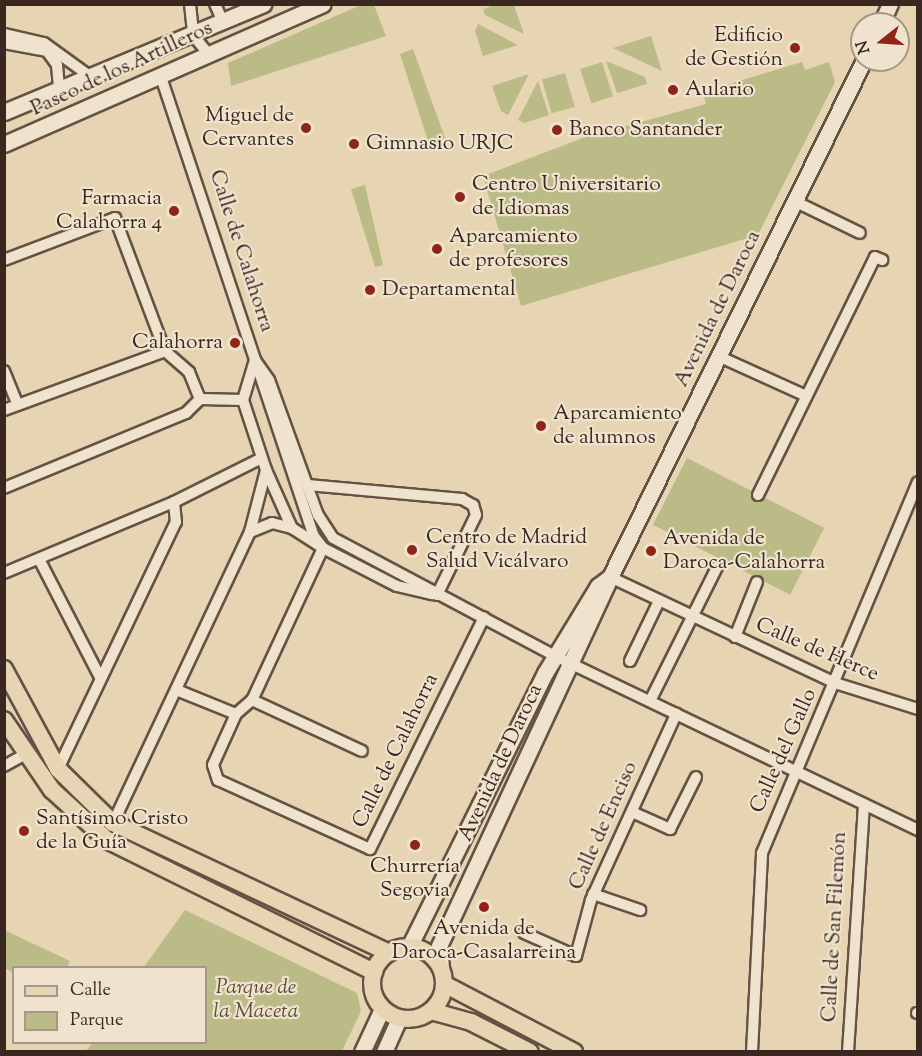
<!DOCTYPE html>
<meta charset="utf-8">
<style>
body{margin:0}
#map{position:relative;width:922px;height:1056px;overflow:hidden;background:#e7d4b2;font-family:"Sorts Mill Goudy",serif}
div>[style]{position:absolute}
.green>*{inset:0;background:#bb8;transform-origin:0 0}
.roads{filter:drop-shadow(2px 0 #645244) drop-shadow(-2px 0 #645244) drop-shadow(0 2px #645244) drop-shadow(0 -2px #645244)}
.street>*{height:10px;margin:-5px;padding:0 5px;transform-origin:5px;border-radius:5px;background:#efe3cd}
.secondary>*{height:15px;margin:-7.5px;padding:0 7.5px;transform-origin:7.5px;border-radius:7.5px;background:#efe3cd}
.primary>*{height:16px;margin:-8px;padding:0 8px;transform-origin:8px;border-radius:8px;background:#e7d4b2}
.primary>.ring{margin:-8px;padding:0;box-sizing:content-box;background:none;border:16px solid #e7d4b2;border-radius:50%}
.dots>*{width:16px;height:16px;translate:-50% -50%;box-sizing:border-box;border:3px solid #efe3cd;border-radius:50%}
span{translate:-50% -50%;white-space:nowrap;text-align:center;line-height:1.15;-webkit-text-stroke:4.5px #efe3cd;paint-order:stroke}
.poi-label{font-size:21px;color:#392720}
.right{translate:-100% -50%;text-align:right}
.left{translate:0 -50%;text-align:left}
.street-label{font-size:21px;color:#392720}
.park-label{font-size:21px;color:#5a4c3a;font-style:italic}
.frame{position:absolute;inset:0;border:6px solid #392720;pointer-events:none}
.legend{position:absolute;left:12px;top:966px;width:195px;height:78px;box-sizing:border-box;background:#efe3cd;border:2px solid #a69888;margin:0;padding:8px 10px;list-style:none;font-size:18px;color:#392720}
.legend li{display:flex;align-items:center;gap:12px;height:30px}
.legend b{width:30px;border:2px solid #a69888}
.north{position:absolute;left:850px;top:12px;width:60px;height:60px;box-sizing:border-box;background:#efe3cd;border:2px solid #a69888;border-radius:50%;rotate:253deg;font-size:16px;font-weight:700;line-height:24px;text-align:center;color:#392720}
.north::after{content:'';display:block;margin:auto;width:21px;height:27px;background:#8f2418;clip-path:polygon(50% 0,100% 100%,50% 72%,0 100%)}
</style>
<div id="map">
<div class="green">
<div style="clip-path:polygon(498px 4px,514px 5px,524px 34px,485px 15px,483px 9px)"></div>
<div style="clip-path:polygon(361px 5px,374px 5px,386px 36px,231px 86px,228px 63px)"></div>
<div style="clip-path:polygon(478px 24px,518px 45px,483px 56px,475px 31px)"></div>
<div style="clip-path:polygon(651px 36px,662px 71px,613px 48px)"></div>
<div style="clip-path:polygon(413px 49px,445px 138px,429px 144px,400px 54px)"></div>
<div style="clip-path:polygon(606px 61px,645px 77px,647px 84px,617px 93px)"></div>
<div style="left:602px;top:62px;width:36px;height:23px;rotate:72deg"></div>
<div style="clip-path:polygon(802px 62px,805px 70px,829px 62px,835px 82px,758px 235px,521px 306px,483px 176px,583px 138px,706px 104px,703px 92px)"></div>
<div style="left:565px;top:73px;width:35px;height:24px;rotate:74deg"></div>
<div style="clip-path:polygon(529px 74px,508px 115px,501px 111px,492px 86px)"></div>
<div style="clip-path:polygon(538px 81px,549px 115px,524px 123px,518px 120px)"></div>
<div style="clip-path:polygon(365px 185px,383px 265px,375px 267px,351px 189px)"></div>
<div style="left:687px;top:458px;width:154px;height:75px;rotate:27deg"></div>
<div style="clip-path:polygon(185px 910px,357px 993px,361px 1011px,342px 1051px,86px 1051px,92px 1043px,206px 1042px,206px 968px,144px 967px)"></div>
<div style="clip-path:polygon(4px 930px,70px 961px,67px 967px,14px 968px,13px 973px,5px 968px)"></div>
</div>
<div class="roads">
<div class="street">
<div style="left:190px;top:4px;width:31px;rotate:84deg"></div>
<div style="left:193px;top:35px;width:26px;rotate:51deg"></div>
<div style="left:215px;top:4px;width:20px;rotate:66deg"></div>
<div style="left:4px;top:34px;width:41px;rotate:12.7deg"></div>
<div style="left:44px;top:43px;width:58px;rotate:35.9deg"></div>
<div style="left:4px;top:43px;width:44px;rotate:10.5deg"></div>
<div style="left:47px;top:51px;width:17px;rotate:54deg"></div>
<div style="left:57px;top:65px;width:25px;rotate:85deg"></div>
<div style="left:161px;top:77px;width:483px;rotate:71.6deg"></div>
<div style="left:313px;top:535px;width:16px;rotate:52deg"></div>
<div style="left:323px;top:548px;width:83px;rotate:27.2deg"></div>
<div style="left:397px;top:586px;width:37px;rotate:13deg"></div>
<div style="left:794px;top:201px;width:73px;rotate:25.9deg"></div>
<div style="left:4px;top:260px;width:119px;rotate:-20.7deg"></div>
<div style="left:115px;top:218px;width:142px;rotate:69.4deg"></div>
<div style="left:165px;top:351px;width:32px;rotate:41deg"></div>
<div style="left:189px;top:372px;width:29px;rotate:68deg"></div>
<div style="left:718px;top:356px;width:97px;rotate:24.4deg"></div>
<div style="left:255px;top:360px;width:42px;rotate:106.7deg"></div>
<div style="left:243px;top:400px;width:74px;rotate:71.8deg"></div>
<div style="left:266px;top:470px;width:64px;rotate:65.9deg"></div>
<div style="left:292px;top:528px;width:37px;rotate:33deg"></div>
<div style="left:323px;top:548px;width:168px;rotate:115deg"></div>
<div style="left:252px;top:700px;width:21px;rotate:139deg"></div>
<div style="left:236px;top:714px;width:56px;rotate:114.3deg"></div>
<div style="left:213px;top:765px;width:16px;rotate:72deg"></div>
<div style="left:218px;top:780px;width:167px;rotate:24.4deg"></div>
<div style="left:370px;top:849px;width:258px;rotate:-63.8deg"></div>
<div style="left:255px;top:360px;width:24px;rotate:55deg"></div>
<div style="left:269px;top:380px;width:144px;rotate:70.1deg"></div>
<div style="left:318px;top:515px;width:27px;rotate:57deg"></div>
<div style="left:333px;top:538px;width:251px;rotate:28deg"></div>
<div style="left:555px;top:656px;width:403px;rotate:25.6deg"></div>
<div style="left:4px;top:371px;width:35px;rotate:68deg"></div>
<div style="left:200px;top:399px;width:43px;rotate:1.3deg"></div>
<div style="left:4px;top:410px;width:171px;rotate:-20.1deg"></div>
<div style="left:308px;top:485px;width:155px;rotate:5.2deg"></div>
<div style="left:462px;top:499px;width:13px;rotate:29deg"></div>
<div style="left:473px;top:505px;width:10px;rotate:73deg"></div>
<div style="left:476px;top:515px;width:89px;rotate:116deg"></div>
<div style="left:4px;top:488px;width:197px;rotate:-22.4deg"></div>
<div style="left:186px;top:413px;width:20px;rotate:-45deg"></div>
<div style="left:758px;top:495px;width:265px;rotate:-63.8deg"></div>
<div style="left:875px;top:257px;width:8px;rotate:23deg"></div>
<div style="left:250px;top:532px;width:24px;rotate:-22deg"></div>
<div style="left:272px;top:523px;width:21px;rotate:14deg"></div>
<div style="left:39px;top:559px;width:131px;rotate:62.7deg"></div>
<div style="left:4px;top:573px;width:184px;rotate:-22.7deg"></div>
<div style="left:174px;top:502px;width:98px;rotate:-26.6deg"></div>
<div style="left:610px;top:577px;width:249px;rotate:25.2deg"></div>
<div style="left:835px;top:683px;width:87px;rotate:17.4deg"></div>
<div style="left:735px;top:637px;width:59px;rotate:-68.2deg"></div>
<div style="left:630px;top:661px;width:67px;rotate:-64.2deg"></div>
<div style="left:179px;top:691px;width:61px;rotate:22deg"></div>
<div style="left:252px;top:700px;width:121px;rotate:24.9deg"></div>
<div style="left:650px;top:701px;width:150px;rotate:-63.4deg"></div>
<div style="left:4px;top:766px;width:23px;rotate:-29deg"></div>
<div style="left:58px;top:769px;width:274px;rotate:-64.5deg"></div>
<div style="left:176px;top:522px;width:20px;rotate:-96deg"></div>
<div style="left:632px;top:812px;width:42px;rotate:24.1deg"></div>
<div style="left:670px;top:829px;width:58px;rotate:-63.4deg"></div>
<div style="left:113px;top:823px;width:322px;rotate:-64.8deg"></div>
<div style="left:250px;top:532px;width:64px;rotate:-75.5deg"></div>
<div style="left:593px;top:894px;width:50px;rotate:18.8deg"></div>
<div style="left:524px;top:933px;width:57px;rotate:23.9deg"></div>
<div style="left:576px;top:956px;width:58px;rotate:-75deg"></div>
<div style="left:591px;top:900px;width:205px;rotate:-65.4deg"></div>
<div style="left:917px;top:1013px;width:1px"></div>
<div style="left:752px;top:1052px;width:199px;rotate:-87.1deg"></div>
<div style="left:762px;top:853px;width:402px;rotate:-67.2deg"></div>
<div style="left:848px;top:1052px;width:248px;rotate:-86.3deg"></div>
</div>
<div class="secondary">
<div style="left:881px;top:24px;width:22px;rotate:-66deg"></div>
<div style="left:4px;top:112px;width:281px;rotate:-22.6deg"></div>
<div style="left:4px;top:144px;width:348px;rotate:-23.7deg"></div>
<div style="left:409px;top:947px;width:306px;rotate:-63.6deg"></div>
<div style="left:545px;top:673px;width:102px;rotate:-58.7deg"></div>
<div style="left:598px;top:586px;width:15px;rotate:-37deg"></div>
<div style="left:441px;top:968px;width:22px;rotate:-95deg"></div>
<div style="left:439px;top:946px;width:407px;rotate:-65.1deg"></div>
<div style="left:610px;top:577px;width:576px;rotate:-63.84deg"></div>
<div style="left:362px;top:1052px;width:47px;rotate:-65.1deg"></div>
<div style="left:384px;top:1052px;width:37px;rotate:-66deg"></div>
</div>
<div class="primary">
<div style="left:4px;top:669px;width:114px;rotate:61.6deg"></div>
<div style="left:58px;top:769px;width:77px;rotate:44.5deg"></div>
<div style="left:113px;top:823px;width:305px;rotate:25.2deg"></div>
<div style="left:4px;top:720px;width:85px;rotate:55.6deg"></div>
<div style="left:52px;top:790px;width:74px;rotate:42.3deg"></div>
<div style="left:107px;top:840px;width:298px;rotate:26.3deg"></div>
<div class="ring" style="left:372px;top:947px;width:56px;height:56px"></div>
<div style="left:444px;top:984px;width:147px;rotate:27.6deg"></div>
<div style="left:431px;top:1011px;width:41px;rotate:15.4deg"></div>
<div style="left:471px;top:1022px;width:66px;rotate:27deg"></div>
</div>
</div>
<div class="dots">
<div style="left:795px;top:48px;background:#8f2418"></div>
<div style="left:673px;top:90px;background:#8f2418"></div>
<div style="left:306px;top:128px;background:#8f2418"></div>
<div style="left:557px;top:130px;background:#8f2418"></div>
<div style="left:354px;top:144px;background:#8f2418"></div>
<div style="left:460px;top:197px;background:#8f2418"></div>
<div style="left:174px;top:211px;background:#8f2418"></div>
<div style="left:437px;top:249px;background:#8f2418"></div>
<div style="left:370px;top:290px;background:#8f2418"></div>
<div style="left:235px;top:343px;background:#8f2418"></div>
<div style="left:541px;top:426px;background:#8f2418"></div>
<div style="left:412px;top:550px;background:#8f2418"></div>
<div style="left:651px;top:551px;background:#8f2418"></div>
<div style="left:24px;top:831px;background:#8f2418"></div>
<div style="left:415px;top:845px;background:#8f2418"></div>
<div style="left:484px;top:907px;background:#8f2418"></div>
</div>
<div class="poi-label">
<span class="right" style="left:783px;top:48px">Edificio<br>de Gestión</span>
<span class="left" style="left:685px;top:90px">Aulario</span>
<span class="right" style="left:294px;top:128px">Miguel de<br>Cervantes</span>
<span class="left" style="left:569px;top:130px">Banco Santander</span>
<span class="left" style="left:366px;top:144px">Gimnasio URJC</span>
<span class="left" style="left:472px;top:197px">Centro Universitario<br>de Idiomas</span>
<span class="right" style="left:162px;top:211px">Farmacia<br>Calahorra 4</span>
<span class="left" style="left:449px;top:249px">Aparcamiento<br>de profesores</span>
<span class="left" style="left:382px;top:290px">Departamental</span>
<span class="right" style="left:223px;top:343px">Calahorra</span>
<span class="left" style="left:553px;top:426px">Aparcamiento<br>de alumnos</span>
<span class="left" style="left:426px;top:550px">Centro de Madrid<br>Salud Vicálvaro</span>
<span class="left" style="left:663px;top:551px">Avenida de<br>Daroca-Calahorra</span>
<span class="left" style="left:36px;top:831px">Santísimo Cristo<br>de la Guía</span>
<span style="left:415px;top:879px">Churrería<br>Segovia</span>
<span style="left:484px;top:941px">Avenida de<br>Daroca-Casalarreina</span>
</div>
<div class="street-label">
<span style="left:122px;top:69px;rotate:-25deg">Paseo de los Artilleros</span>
<span style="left:241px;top:251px;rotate:72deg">Calle de Calahorra</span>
<span style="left:718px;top:309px;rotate:-64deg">Avenida de Daroca</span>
<span style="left:817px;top:650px;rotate:23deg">Calle de Herce</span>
<span style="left:396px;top:751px;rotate:-64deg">Calle de Calahorra</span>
<span style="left:784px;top:751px;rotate:-66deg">Calle del Gallo</span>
<span style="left:501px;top:763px;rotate:-65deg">Avenida de Daroca</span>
<span style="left:604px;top:826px;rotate:-66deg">Calle de Enciso</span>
<span style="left:835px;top:927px;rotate:-87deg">Calle de San Filemón</span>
</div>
<div class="park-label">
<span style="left:256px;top:1000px">Parque de<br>la Maceta</span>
</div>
<div class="frame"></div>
<ul class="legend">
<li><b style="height:8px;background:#e7d4b2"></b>Calle</li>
<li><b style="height:16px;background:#bb8"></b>Parque</li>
</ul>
<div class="north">N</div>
</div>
